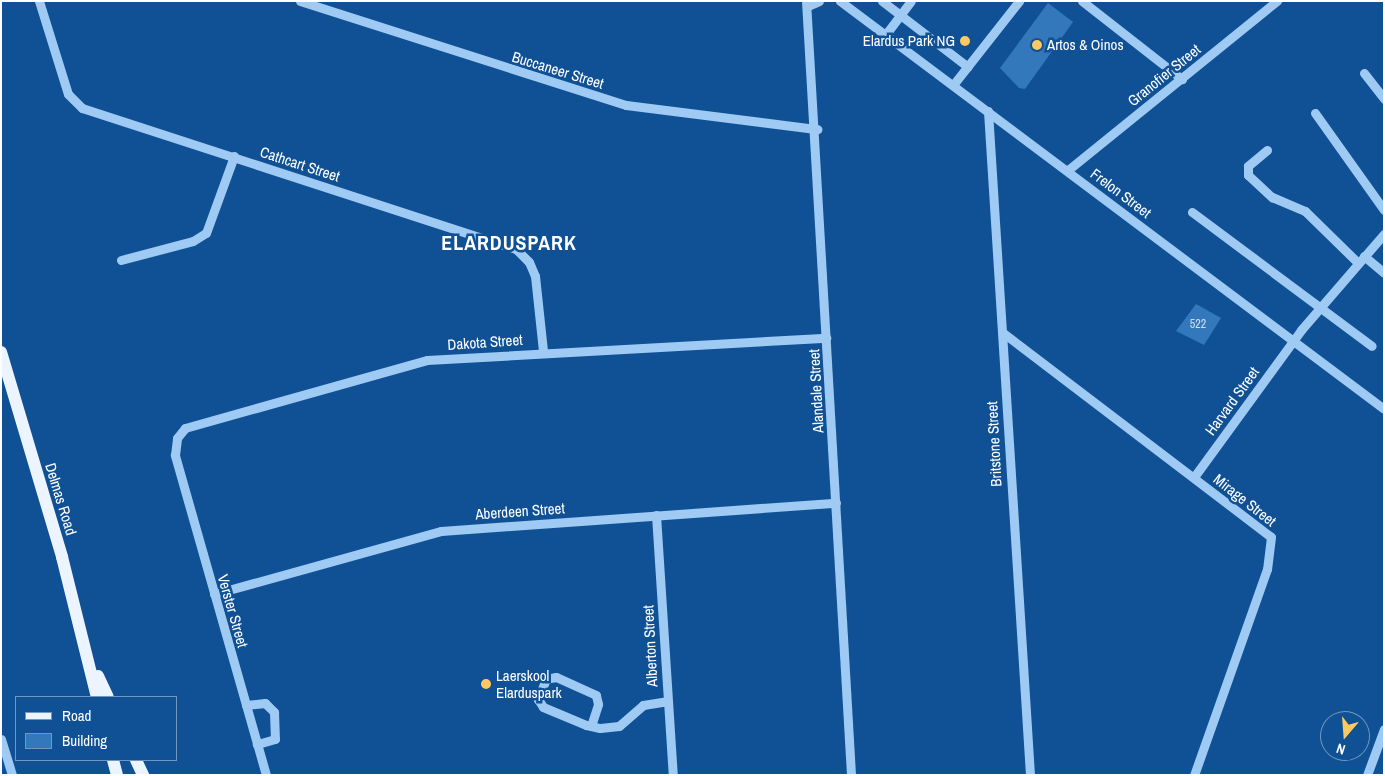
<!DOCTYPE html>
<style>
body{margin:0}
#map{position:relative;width:1385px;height:776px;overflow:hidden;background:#105195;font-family:"Archivo Narrow",sans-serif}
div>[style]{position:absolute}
.building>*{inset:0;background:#3478bc}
.minor>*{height:9px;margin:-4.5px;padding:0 4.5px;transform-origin:4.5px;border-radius:4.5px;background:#9fcaf4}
.major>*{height:12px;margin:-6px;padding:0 6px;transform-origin:6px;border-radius:6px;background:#ecf4ff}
.dots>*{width:14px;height:14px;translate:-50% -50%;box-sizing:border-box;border:2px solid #105195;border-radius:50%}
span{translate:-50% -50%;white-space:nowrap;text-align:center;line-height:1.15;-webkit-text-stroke:5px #105195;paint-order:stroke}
.number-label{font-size:12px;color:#cde}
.number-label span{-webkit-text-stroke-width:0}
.poi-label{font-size:15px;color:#fff}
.right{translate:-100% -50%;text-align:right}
.left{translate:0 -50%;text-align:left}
.street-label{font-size:15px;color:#fff}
.district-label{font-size:20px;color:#fff;font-weight:700;letter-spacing:1px}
.frame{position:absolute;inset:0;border:2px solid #fff;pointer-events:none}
.legend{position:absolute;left:15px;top:696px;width:162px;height:65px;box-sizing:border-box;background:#105195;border:1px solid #7097bf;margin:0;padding:6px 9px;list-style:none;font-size:15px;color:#fff}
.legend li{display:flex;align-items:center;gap:10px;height:25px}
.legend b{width:25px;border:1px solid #7097bf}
.north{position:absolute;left:1320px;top:711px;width:50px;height:50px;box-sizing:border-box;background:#105195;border:1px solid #7097bf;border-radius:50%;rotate:198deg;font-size:14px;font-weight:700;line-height:20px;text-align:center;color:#fff}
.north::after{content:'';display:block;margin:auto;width:18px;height:22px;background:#ffc962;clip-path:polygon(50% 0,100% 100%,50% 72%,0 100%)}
</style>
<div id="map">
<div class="building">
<div style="clip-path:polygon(1048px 3px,1073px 22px,1025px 89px,1019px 88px,1000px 68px)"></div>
<div style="clip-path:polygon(1196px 304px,1221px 318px,1204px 345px,1176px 331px)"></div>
</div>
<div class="minor">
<div style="left:39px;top:1px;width:97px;rotate:72.7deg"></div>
<div style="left:68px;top:94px;width:20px;rotate:45deg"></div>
<div style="left:82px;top:108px;width:456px;rotate:18deg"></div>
<div style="left:516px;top:249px;width:18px;rotate:45deg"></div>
<div style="left:529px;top:262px;width:15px;rotate:67deg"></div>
<div style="left:535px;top:276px;width:75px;rotate:83.9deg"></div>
<div style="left:300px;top:1px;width:342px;rotate:17.7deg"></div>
<div style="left:626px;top:105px;width:193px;rotate:7.2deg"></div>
<div style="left:806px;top:1px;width:775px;rotate:86.67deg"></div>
<div style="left:840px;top:1px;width:680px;rotate:36.87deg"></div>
<div style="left:882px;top:1px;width:108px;rotate:37.5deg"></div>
<div style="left:1082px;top:1px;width:127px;rotate:38deg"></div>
<div style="left:808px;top:6px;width:12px;rotate:-24deg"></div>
<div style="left:886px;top:34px;width:41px;rotate:-52.9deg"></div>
<div style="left:1364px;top:73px;width:33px;rotate:52deg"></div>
<div style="left:953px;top:85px;width:107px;rotate:-51.8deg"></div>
<div style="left:988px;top:111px;width:665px;rotate:86.38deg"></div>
<div style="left:1315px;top:113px;width:119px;rotate:54.6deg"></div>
<div style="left:1267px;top:150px;width:25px;rotate:140deg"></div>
<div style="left:1248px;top:166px;width:9px;rotate:90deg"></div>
<div style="left:1248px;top:175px;width:33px;rotate:43deg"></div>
<div style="left:1272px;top:197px;width:36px;rotate:23deg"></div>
<div style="left:1305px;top:211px;width:73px;rotate:44.4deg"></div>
<div style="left:1068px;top:170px;width:269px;rotate:-39deg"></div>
<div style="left:1192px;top:212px;width:224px;rotate:36.7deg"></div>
<div style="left:1364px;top:256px;width:26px;rotate:40deg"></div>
<div style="left:121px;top:260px;width:74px;rotate:-14.8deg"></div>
<div style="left:193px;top:241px;width:15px;rotate:-32deg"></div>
<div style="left:206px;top:233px;width:82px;rotate:-70deg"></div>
<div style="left:1002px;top:332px;width:338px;rotate:37.3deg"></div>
<div style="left:1271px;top:537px;width:32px;rotate:97deg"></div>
<div style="left:1267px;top:569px;width:219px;rotate:109.5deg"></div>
<div style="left:1194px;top:477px;width:182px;rotate:-53.9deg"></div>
<div style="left:1301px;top:330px;width:127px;rotate:-49.2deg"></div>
<div style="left:656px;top:515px;width:261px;rotate:86.3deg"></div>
<div style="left:214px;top:594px;width:236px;rotate:-15.5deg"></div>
<div style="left:441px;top:531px;width:396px;rotate:-4.1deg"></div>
<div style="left:246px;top:705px;width:19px;rotate:-6deg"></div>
<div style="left:265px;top:703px;width:13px;rotate:45deg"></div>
<div style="left:274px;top:712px;width:27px;rotate:88deg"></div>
<div style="left:275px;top:739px;width:19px;rotate:164deg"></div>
<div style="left:591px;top:726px;width:23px;rotate:-72deg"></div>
<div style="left:598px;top:704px;width:9px;rotate:-103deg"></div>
<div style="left:596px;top:695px;width:44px;rotate:-155.8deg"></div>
<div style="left:556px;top:677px;width:10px;rotate:169deg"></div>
<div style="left:546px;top:679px;width:22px;rotate:112deg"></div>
<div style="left:538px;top:699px;width:9px;rotate:58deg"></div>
<div style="left:543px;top:707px;width:47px;rotate:22.7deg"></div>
<div style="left:586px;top:725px;width:5px;rotate:11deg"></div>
<div style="left:591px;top:726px;width:9px;rotate:13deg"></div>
<div style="left:600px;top:728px;width:19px;rotate:-6deg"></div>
<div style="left:619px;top:726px;width:32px;rotate:-41deg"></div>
<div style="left:643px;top:705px;width:24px;rotate:-9deg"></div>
<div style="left:1px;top:739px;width:38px;rotate:73deg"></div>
<div style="left:266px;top:775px;width:333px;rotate:-105.9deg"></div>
<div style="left:175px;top:455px;width:17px;rotate:-83deg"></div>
<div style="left:177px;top:438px;width:13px;rotate:-51deg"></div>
<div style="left:185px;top:428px;width:251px;rotate:-15.7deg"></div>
<div style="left:427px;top:360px;width:400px;rotate:-3.2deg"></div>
<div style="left:1367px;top:775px;width:49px;rotate:-69.7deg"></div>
</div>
<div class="major">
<div style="left:1px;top:352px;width:214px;rotate:73.4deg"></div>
<div style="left:62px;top:557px;width:144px;rotate:76deg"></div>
<div style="left:98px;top:676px;width:23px;rotate:65deg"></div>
<div style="left:113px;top:760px;width:16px;rotate:75deg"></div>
<div style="left:136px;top:760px;width:17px;rotate:65deg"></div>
</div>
<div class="dots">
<div style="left:965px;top:41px;background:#ffc962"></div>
<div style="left:1037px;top:45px;background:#ffc962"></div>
<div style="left:486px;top:684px;background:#ffc962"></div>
</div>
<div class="number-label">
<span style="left:1198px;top:325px">522</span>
</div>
<div class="poi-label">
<span class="right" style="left:955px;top:41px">Elardus Park NG</span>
<span class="left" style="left:1047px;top:45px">Artos &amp; Oinos</span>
<span class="left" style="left:496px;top:684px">Laerskool<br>Elarduspark</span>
</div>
<div class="street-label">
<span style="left:558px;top:70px;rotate:17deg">Buccaneer Street</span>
<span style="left:1164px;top:75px;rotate:-39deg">Granofier Street</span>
<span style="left:300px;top:164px;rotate:18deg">Cathcart Street</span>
<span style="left:1121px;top:193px;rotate:37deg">Frelon Street</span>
<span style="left:485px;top:342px;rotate:-4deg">Dakota Street</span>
<span style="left:816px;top:391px;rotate:-93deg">Alandale Street</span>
<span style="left:1232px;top:401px;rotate:-54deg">Harvard Street</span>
<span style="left:994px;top:444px;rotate:-93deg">Britstone Street</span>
<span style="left:61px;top:499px;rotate:73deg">Delmas Road</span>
<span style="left:1245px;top:500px;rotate:38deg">Mirage Street</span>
<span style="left:520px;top:511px;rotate:-4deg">Aberdeen Street</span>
<span style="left:233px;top:611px;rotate:74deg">Verster Street</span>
<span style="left:650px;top:646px;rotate:-93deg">Alberton Street</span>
</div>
<div class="district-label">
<span style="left:509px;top:242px">ELARDUSPARK</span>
</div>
<div class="frame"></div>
<ul class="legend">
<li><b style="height:6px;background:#ecf4ff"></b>Road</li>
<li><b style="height:14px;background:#3478bc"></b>Building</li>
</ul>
<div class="north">N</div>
</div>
